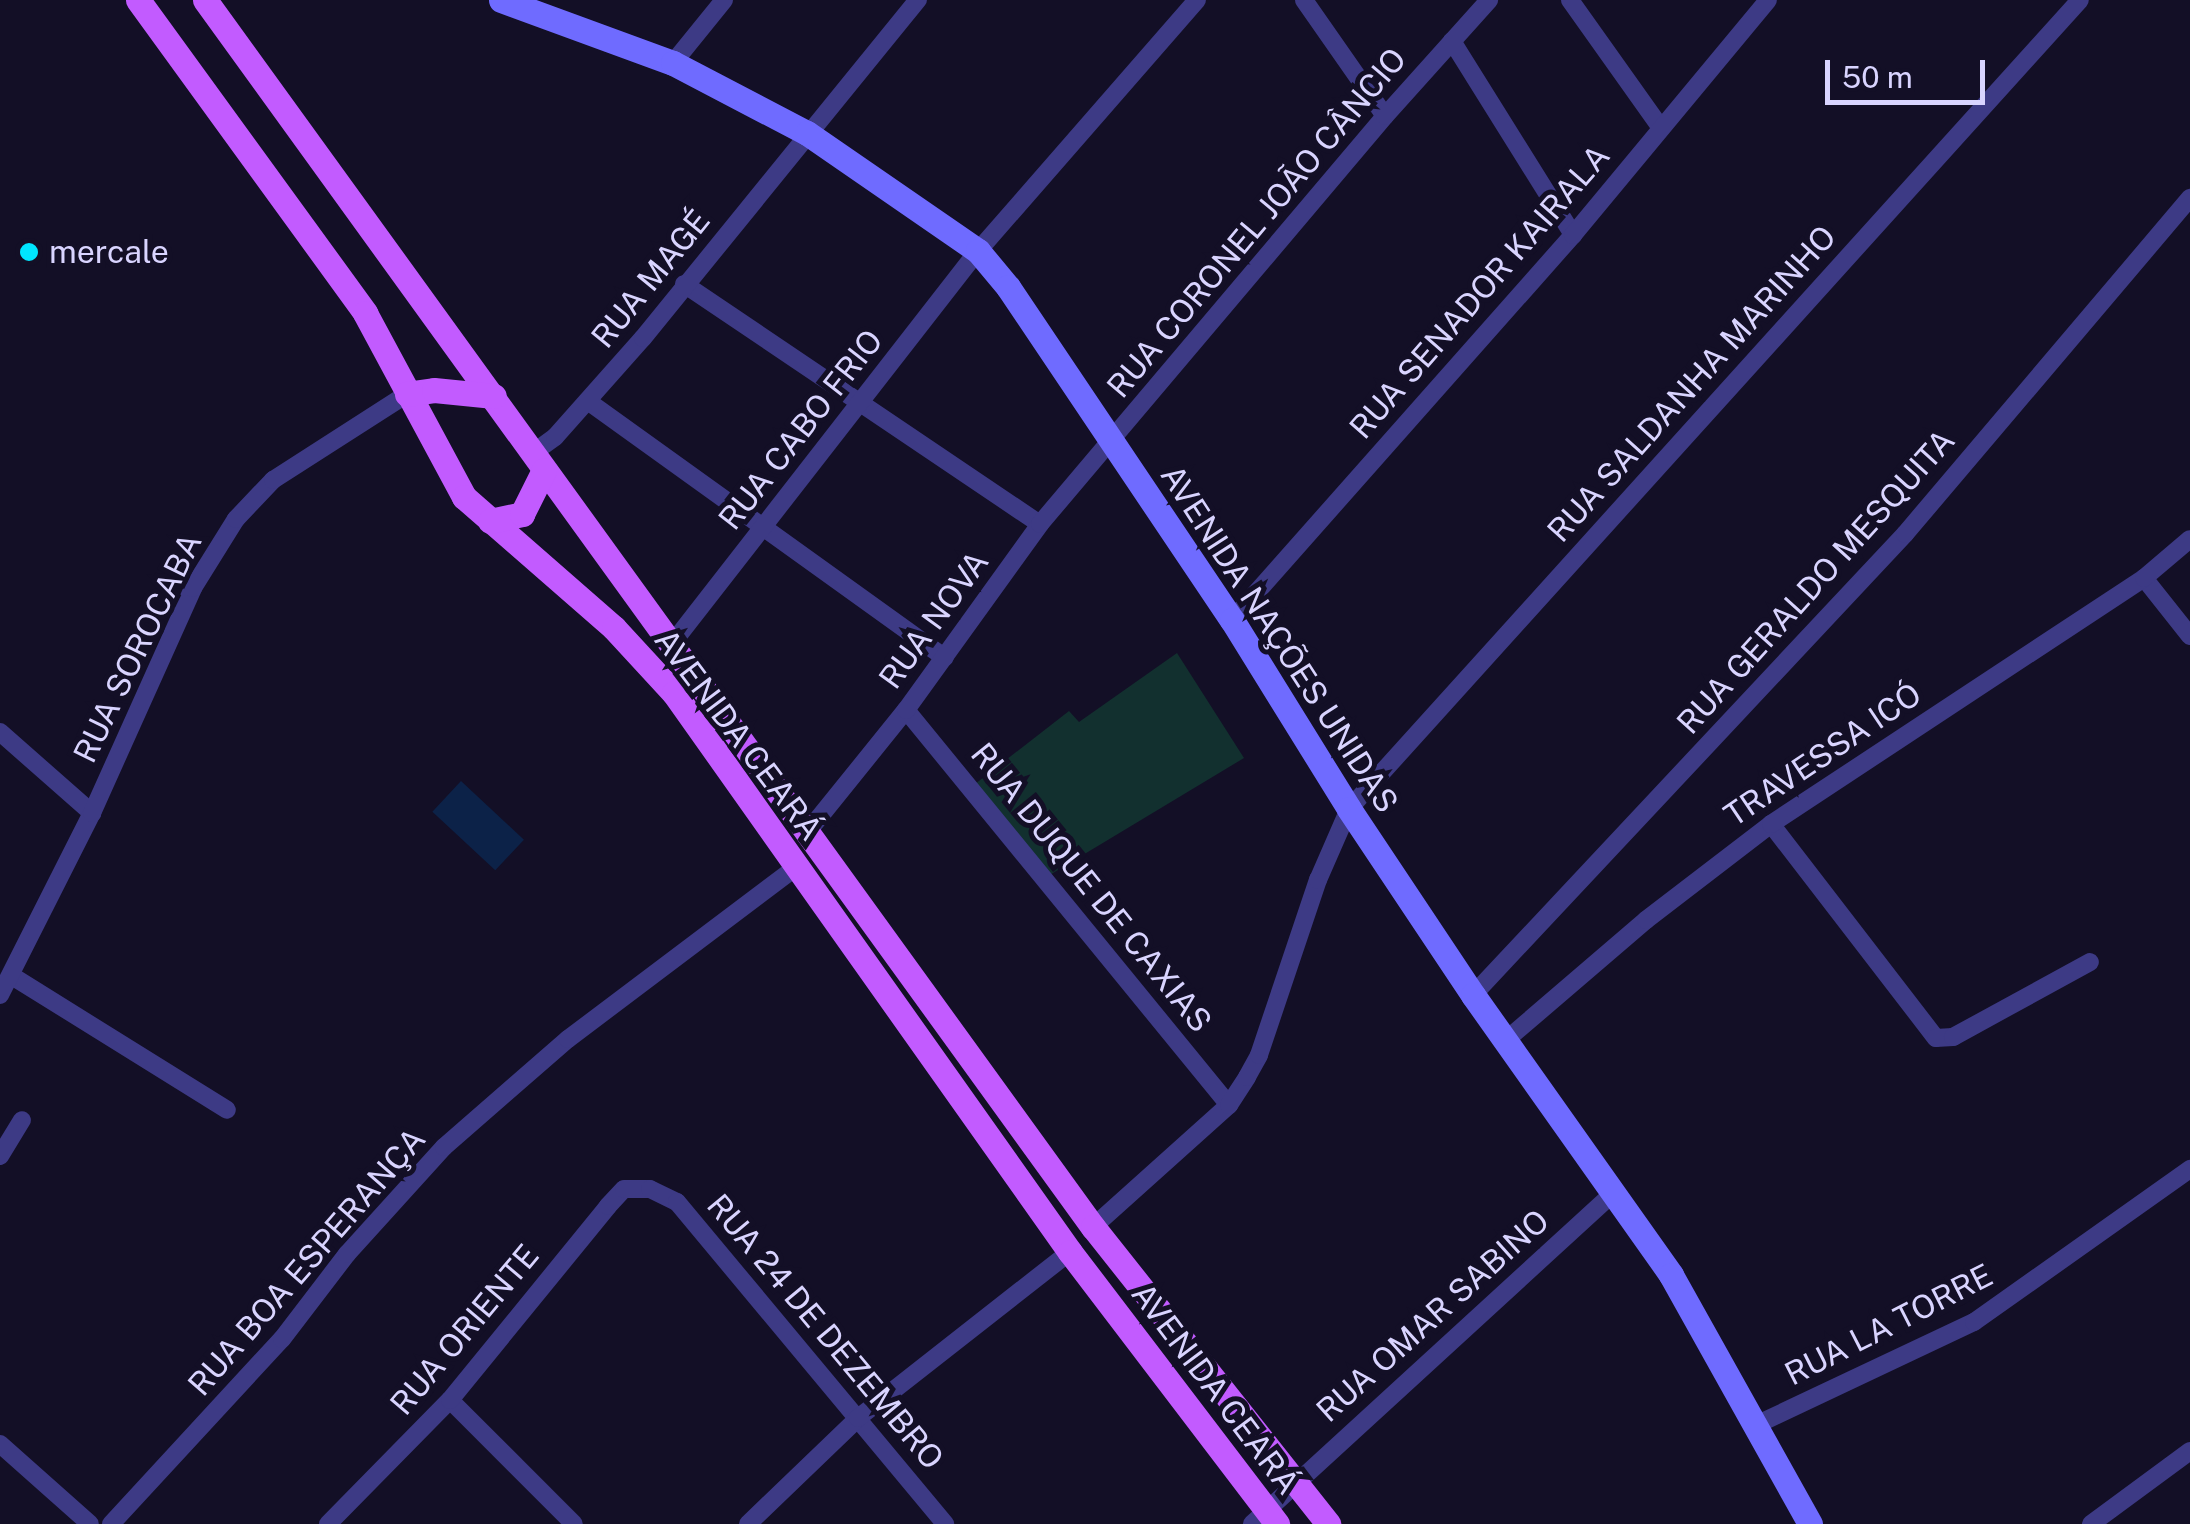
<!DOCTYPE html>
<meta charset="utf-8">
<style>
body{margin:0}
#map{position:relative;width:2190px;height:1524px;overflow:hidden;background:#130f26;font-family:"Public Sans",sans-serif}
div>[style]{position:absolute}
.green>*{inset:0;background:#12302f}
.water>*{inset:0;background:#0c2248;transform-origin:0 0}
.street>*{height:18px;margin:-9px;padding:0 9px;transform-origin:9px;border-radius:9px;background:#3d3a85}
.secondary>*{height:25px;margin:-12.5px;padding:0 12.5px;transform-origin:12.5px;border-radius:12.5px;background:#6f6bff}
.primary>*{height:25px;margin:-12.5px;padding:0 12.5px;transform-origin:12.5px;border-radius:12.5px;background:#c25bff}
.dots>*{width:28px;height:28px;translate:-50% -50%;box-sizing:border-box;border:5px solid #130f26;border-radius:50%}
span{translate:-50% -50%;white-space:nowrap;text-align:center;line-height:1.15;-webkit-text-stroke:10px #130f26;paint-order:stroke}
.street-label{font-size:32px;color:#d9d4ff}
.poi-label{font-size:32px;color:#d9d4ff}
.left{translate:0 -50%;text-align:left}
.scale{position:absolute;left:1825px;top:60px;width:160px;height:45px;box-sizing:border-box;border:5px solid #d9d4ff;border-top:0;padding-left:12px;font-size:30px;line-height:35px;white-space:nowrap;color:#d9d4ff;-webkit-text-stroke:8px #130f26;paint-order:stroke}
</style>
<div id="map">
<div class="green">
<div style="clip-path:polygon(1177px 653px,1244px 758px,1048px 876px,975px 784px,1069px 711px,1079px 722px)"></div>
</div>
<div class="water">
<div style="left:461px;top:781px;width:86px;height:42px;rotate:43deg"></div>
</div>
<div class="street">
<div style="left:1304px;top:0;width:141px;rotate:55.1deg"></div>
<div style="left:1570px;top:0;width:157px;rotate:54.6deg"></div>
<div style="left:1452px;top:41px;width:229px;rotate:58deg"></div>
<div style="left:673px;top:63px;width:81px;rotate:-51deg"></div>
<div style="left:684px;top:284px;width:429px;rotate:34deg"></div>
<div style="left:589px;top:402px;width:438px;rotate:35.7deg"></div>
<div style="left:533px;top:453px;width:27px;rotate:-36deg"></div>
<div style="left:555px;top:437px;width:132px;rotate:-48.4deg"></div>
<div style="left:643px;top:338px;width:436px;rotate:-50.9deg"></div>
<div style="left:2144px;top:578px;width:74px;rotate:51.6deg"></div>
<div style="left:1232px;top:620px;width:514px;rotate:-48.47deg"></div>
<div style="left:1573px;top:235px;width:305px;rotate:-50.3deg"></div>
<div style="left:671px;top:645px;width:499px;rotate:-52.1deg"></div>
<div style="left:978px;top:251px;width:333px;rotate:-48.9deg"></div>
<div style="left:906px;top:710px;width:510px;rotate:50.73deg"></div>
<div style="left:0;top:732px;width:123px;rotate:41.4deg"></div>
<div style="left:1771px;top:824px;width:270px;rotate:52.4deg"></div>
<div style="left:1936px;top:1038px;width:17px;rotate:-3deg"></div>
<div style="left:1953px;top:1037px;width:156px;rotate:-28.7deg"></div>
<div style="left:805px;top:835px;width:161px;rotate:-51.1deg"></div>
<div style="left:906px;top:710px;width:229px;rotate:-54.2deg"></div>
<div style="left:1040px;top:524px;width:534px;rotate:-49.78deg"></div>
<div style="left:1385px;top:116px;width:156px;rotate:-48.1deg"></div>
<div style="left:12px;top:976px;width:253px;rotate:31.9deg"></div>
<div style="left:0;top:995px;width:204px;rotate:-63.2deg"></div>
<div style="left:92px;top:813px;width:247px;rotate:-65.8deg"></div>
<div style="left:193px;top:588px;width:81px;rotate:-58.1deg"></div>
<div style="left:236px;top:519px;width:54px;rotate:-46.5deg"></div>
<div style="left:273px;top:480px;width:159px;rotate:-32.7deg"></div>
<div style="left:1473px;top:995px;width:632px;rotate:-46.86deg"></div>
<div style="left:1905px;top:534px;width:441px;rotate:-49.7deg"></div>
<div style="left:1505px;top:1041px;width:186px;rotate:-40.6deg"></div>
<div style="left:1646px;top:920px;width:158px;rotate:-37.5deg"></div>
<div style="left:1771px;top:824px;width:447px;rotate:-33.4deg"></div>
<div style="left:2144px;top:578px;width:60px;rotate:-40.3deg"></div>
<div style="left:0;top:1156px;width:42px;rotate:-58.6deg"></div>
<div style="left:1093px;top:1227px;width:183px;rotate:-41.9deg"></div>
<div style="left:1229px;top:1105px;width:33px;rotate:-57deg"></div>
<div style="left:1247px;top:1077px;width:25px;rotate:-61deg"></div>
<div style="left:1259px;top:1055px;width:185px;rotate:-71.4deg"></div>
<div style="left:1318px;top:880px;width:77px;rotate:-66.4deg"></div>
<div style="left:1349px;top:809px;width:1090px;rotate:-47.9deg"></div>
<div style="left:450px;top:1400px;width:175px;rotate:45deg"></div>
<div style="left:1758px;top:1424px;width:239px;rotate:-25.3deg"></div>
<div style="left:1974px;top:1322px;width:265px;rotate:-35.3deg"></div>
<div style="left:0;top:1444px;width:120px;rotate:41.6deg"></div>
<div style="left:111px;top:1524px;width:252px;rotate:-47.3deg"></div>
<div style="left:282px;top:1339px;width:107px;rotate:-52.6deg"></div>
<div style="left:347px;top:1254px;width:144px;rotate:-47.8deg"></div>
<div style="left:444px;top:1147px;width:164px;rotate:-41.1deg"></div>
<div style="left:568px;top:1039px;width:286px;rotate:-37deg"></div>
<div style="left:328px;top:1524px;width:174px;rotate:-45.5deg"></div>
<div style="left:450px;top:1400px;width:250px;rotate:-50.8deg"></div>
<div style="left:608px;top:1206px;width:23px;rotate:-47deg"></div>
<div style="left:624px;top:1189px;width:26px"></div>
<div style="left:650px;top:1189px;width:30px;rotate:26deg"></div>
<div style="left:677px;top:1202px;width:419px;rotate:50.2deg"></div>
<div style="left:748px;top:1524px;width:153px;rotate:-43.9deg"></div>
<div style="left:858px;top:1418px;width:269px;rotate:-38.1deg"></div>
<div style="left:1252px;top:1524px;width:491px;rotate:-42.5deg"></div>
<div style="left:2091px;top:1524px;width:123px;rotate:-36.4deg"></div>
</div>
<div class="secondary">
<div style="left:501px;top:0;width:183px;rotate:20.1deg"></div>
<div style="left:673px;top:63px;width:151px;rotate:27.6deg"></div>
<div style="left:807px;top:133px;width:208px;rotate:34.6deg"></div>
<div style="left:978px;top:251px;width:47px;rotate:50.2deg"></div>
<div style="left:1008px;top:287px;width:401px;rotate:56.1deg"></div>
<div style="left:1232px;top:620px;width:222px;rotate:58.2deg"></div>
<div style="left:1349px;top:809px;width:224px;rotate:56.3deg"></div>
<div style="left:1473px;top:995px;width:343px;rotate:54.7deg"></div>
<div style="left:1671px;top:1275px;width:285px;rotate:60.8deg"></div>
</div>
<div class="primary">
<div style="left:138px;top:0;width:387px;rotate:54deg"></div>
<div style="left:365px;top:313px;width:209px;rotate:61.7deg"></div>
<div style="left:464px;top:497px;width:199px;rotate:41.1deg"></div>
<div style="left:614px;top:628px;width:88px;rotate:47.3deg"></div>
<div style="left:674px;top:693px;width:685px;rotate:54.69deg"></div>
<div style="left:1070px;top:1252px;width:342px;rotate:52.7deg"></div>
<div style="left:205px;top:0;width:1515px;rotate:54.11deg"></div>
<div style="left:1093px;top:1227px;width:379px;rotate:51.6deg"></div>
<div style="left:407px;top:394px;width:27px;rotate:-8deg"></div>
<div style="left:434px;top:390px;width:60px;rotate:5.7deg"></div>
<div style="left:490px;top:521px;width:33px;rotate:-12deg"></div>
<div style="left:522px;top:514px;width:49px;rotate:-63.4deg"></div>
</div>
<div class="dots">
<div style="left:29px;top:252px;background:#00e5ff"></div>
</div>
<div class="street-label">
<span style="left:1257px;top:223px;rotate:-50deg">RUA CORONEL JOÃO CÂNCIO</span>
<span style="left:651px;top:279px;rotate:-51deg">RUA MAGÉ</span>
<span style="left:1480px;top:292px;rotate:-49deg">RUA SENADOR KAIRALA</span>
<span style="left:1692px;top:384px;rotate:-48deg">RUA SALDANHA MARINHO</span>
<span style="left:801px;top:430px;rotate:-52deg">RUA CABO FRIO</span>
<span style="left:1816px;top:582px;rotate:-48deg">RUA GERALDO MESQUITA</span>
<span style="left:934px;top:620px;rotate:-54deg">RUA NOVA</span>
<span style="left:1279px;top:639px;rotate:57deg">AVENIDA NAÇÕES UNIDAS</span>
<span style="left:138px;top:648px;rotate:-64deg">RUA SOROCABA</span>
<span style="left:738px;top:735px;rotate:53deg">AVENIDA CEARÁ</span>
<span style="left:1823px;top:755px;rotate:-34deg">TRAVESSA ICÓ</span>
<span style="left:1091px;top:888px;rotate:51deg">RUA DUQUE DE CAXIAS</span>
<span style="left:307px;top:1262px;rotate:-49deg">RUA BOA ESPERANÇA</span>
<span style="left:1433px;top:1316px;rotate:-42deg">RUA OMAR SABINO</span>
<span style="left:1889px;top:1325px;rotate:-27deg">RUA LA TORRE</span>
<span style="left:465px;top:1330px;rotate:-50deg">RUA ORIENTE</span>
<span style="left:825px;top:1332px;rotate:50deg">RUA 24 DE DEZEMBRO</span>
<span style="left:1215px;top:1389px;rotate:53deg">AVENIDA CEARÁ</span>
</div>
<div class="poi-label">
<span class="left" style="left:49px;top:252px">mercale</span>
</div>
<div class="scale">50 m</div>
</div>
